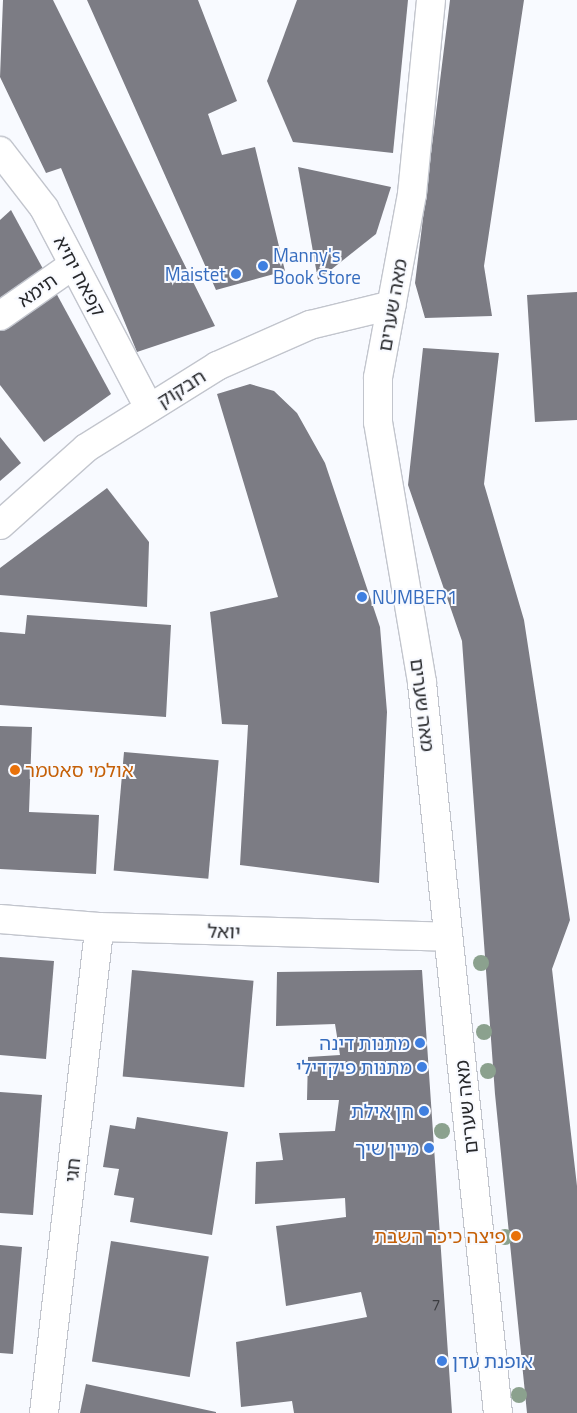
<!DOCTYPE html>
<meta charset="utf-8">
<style>
body{margin:0}
#map{position:relative;width:577px;height:1413px;overflow:hidden;background:#f8faff;font-family:"Titillium Web","Noto Sans Hebrew",sans-serif}
div>[style]{position:absolute}
.building>*{inset:0;background:#7c7c84;transform-origin:0 0}
.roads{filter:drop-shadow(1px 0 #c2c5cd) drop-shadow(-1px 0 #c2c5cd) drop-shadow(0 1px #c2c5cd) drop-shadow(0 -1px #c2c5cd)}
.minor>*{height:28px;margin:-14px;padding:0 14px;transform-origin:14px;border-radius:14px;background:#fff}
.tertiary>*{height:28px;margin:-14px;padding:0 14px;transform-origin:14px;border-radius:14px;background:#fff}
.trees>*{width:16px;height:16px;margin:-8px;border-radius:50%;background:#8ba18e}
.dots>*{width:14px;height:14px;translate:-50% -50%;box-sizing:border-box;border:2px solid #f8faff;border-radius:50%}
span{translate:-50% -50%;white-space:nowrap;text-align:center;line-height:1.15;-webkit-text-stroke:4px #f8faff;paint-order:stroke}
.number-label{font-size:16px;color:#3c3d41}
.number-label span{-webkit-text-stroke-width:0}
.shop-label{font-size:19px;color:#366cbe}
.left{translate:0 -50%;text-align:left}
.right{translate:-100% -50%;text-align:right}
.street-label{font-size:19px;color:#27282b}
.food-label{font-size:19px;color:#c56008}
</style>
<div id="map">
<div class="building">
<div style="clip-path:polygon(3px 0,53px 0,215px 326px,137px 352px,61px 168px,46px 173px,0 77px)"></div>
<div style="clip-path:polygon(87px 0,198px 0,237px 101px,208px 114px,222px 155px,255px 147px,285px 271px,216px 290px)"></div>
<div style="clip-path:polygon(297px 0,408px 0,393px 153px,293px 142px,267px 81px)"></div>
<div style="clip-path:polygon(450px 0,524px 0,484px 266px,492px 316px,425px 318px,415px 283px)"></div>
<div style="clip-path:polygon(298px 167px,391px 187px,376px 234px,318px 280px)"></div>
<div style="clip-path:polygon(11px 210px,111px 394px,44px 442px,0 385px,0 220px)"></div>
<div style="clip-path:polygon(577px 292px,577px 420px,535px 422px,527px 295px)"></div>
<div style="clip-path:polygon(423px 348px,499px 353px,484px 484px,524px 620px,570px 920px,552px 969px,577px 1186px,577px 1413px,527px 1413px,495px 1094px,462px 641px,408px 485px)"></div>
<div style="clip-path:polygon(250px 384px,274px 391px,297px 413px,325px 463px,380px 627px,387px 712px,379px 883px,240px 865px,248px 725px,222px 724px,210px 612px,278px 597px,217px 394px)"></div>
<div style="clip-path:polygon(0 437px,21px 463px,0 481px)"></div>
<div style="clip-path:polygon(107px 488px,149px 542px,147px 607px,0 595px,0 568px)"></div>
<div style="clip-path:polygon(27px 615px,171px 625px,166px 717px,0 705px,0 632px,25px 634px)"></div>
<div style="clip-path:polygon(0 726px,32px 727px,29px 812px,99px 815px,96px 874px,0 869px)"></div>
<div style="left:124px;top:752px;width:95px;height:119px;rotate:5deg"></div>
<div style="clip-path:polygon(0 957px,54px 961px,46px 1059px,0 1055px)"></div>
<div style="left:132px;top:970px;width:122px;height:107px;rotate:5deg"></div>
<div style="clip-path:polygon(422px 970px,452px 1413px,294px 1413px,292px 1401px,241px 1407px,236px 1342px,367px 1317px,361px 1292px,286px 1306px,276px 1226px,346px 1217px,345px 1198px,255px 1204px,256px 1162px,283px 1160px,279px 1133px,335px 1131px,339px 1100px,307px 1100px,308px 1057px,340px 1055px,335px 1024px,276px 1026px,277px 972px)"></div>
<div style="clip-path:polygon(0 1092px,42px 1095px,33px 1215px,0 1213px)"></div>
<div style="clip-path:polygon(137px 1117px,228px 1132px,212px 1235px,130px 1222px,134px 1198px,114px 1195px,119px 1169px,103px 1167px,110px 1125px,135px 1129px)"></div>
<div style="left:111px;top:1241px;width:99px;height:122px;rotate:9deg"></div>
<div style="clip-path:polygon(0 1245px,22px 1247px,13px 1354px,0 1353px)"></div>
<div style="clip-path:polygon(86px 1384px,216px 1412px,216px 1413px,80px 1413px)"></div>
</div>
<div class="roads">
<div class="minor">
<div style="left:0;top:151px;width:72px;rotate:52.3deg"></div>
<div style="left:44px;top:208px;width:226px;rotate:62.3deg"></div>
<div style="left:0;top:316px;width:89px;rotate:-34.9deg"></div>
<div style="left:0;top:525px;width:115px;rotate:-41.8deg"></div>
<div style="left:86px;top:448px;width:155px;rotate:-32deg"></div>
<div style="left:217px;top:366px;width:102px;rotate:-23.8deg"></div>
<div style="left:310px;top:325px;width:84px;rotate:-13.7deg"></div>
<div style="left:44px;top:1413px;width:489px;rotate:-83.5deg"></div>
</div>
<div class="tertiary">
<div style="left:431px;top:0;width:195px;rotate:95.6deg"></div>
<div style="left:412px;top:194px;width:187px;rotate:100.5deg"></div>
<div style="left:378px;top:378px;width:44px;rotate:90deg"></div>
<div style="left:378px;top:422px;width:265px;rotate:80.4deg"></div>
<div style="left:422px;top:683px;width:734px;rotate:84.06deg"></div>
<div style="left:0;top:919px;width:99px;rotate:4.6deg"></div>
<div style="left:99px;top:927px;width:349px;rotate:1.6deg"></div>
</div>
</div>
<div class="trees">
<div style="left:481px;top:963px"></div>
<div style="left:484px;top:1032px"></div>
<div style="left:488px;top:1071px"></div>
<div style="left:442px;top:1131px"></div>
<div style="left:505px;top:1237px"></div>
<div style="left:519px;top:1395px"></div>
</div>
<div class="dots">
<div style="left:263px;top:266px;background:#3f7fe0"></div>
<div style="left:236px;top:274px;background:#3f7fe0"></div>
<div style="left:362px;top:597px;background:#3f7fe0"></div>
<div style="left:15px;top:770px;background:#e8710a"></div>
<div style="left:420px;top:1043px;background:#3f7fe0"></div>
<div style="left:422px;top:1067px;background:#3f7fe0"></div>
<div style="left:424px;top:1111px;background:#3f7fe0"></div>
<div style="left:429px;top:1148px;background:#3f7fe0"></div>
<div style="left:516px;top:1236px;background:#e8710a"></div>
<div style="left:442px;top:1361px;background:#3f7fe0"></div>
</div>
<div class="number-label">
<span style="left:436px;top:1304px">7</span>
</div>
<div class="shop-label">
<span class="left" style="left:273px;top:266px">Manny's<br>Book Store</span>
<span class="right" style="left:226px;top:274px">Maistet</span>
<span class="left" style="left:372px;top:597px">NUMBER1</span>
<span class="right" style="left:410px;top:1043px">מתנות דינה</span>
<span class="right" style="left:412px;top:1067px">מתנות פיקדילי</span>
<span class="right" style="left:414px;top:1111px">חן אילת</span>
<span class="right" style="left:419px;top:1148px">מיין שיך</span>
<span class="left" style="left:452px;top:1361px">אופנת עדן</span>
</div>
<div class="street-label">
<span style="left:80px;top:276px;rotate:62deg">קפאח יחיא</span>
<span style="left:37px;top:290px;rotate:-35deg">תימא</span>
<span style="left:392px;top:305px;rotate:-80deg">מאה שערים</span>
<span style="left:181px;top:388px;rotate:-32deg">חבקוק</span>
<span style="left:423px;top:705px;rotate:83deg">מאה שערים</span>
<span style="left:224px;top:931px;rotate:2deg">יואל</span>
<span style="left:466px;top:1107px;rotate:-96deg">מאה שערים</span>
<span style="left:72px;top:1170px;rotate:-84deg">חגי</span>
</div>
<div class="food-label">
<span class="left" style="left:25px;top:770px">אולמי סאטמר</span>
<span class="right" style="left:506px;top:1236px">פיצה כיכר השבת</span>
</div>
</div>
